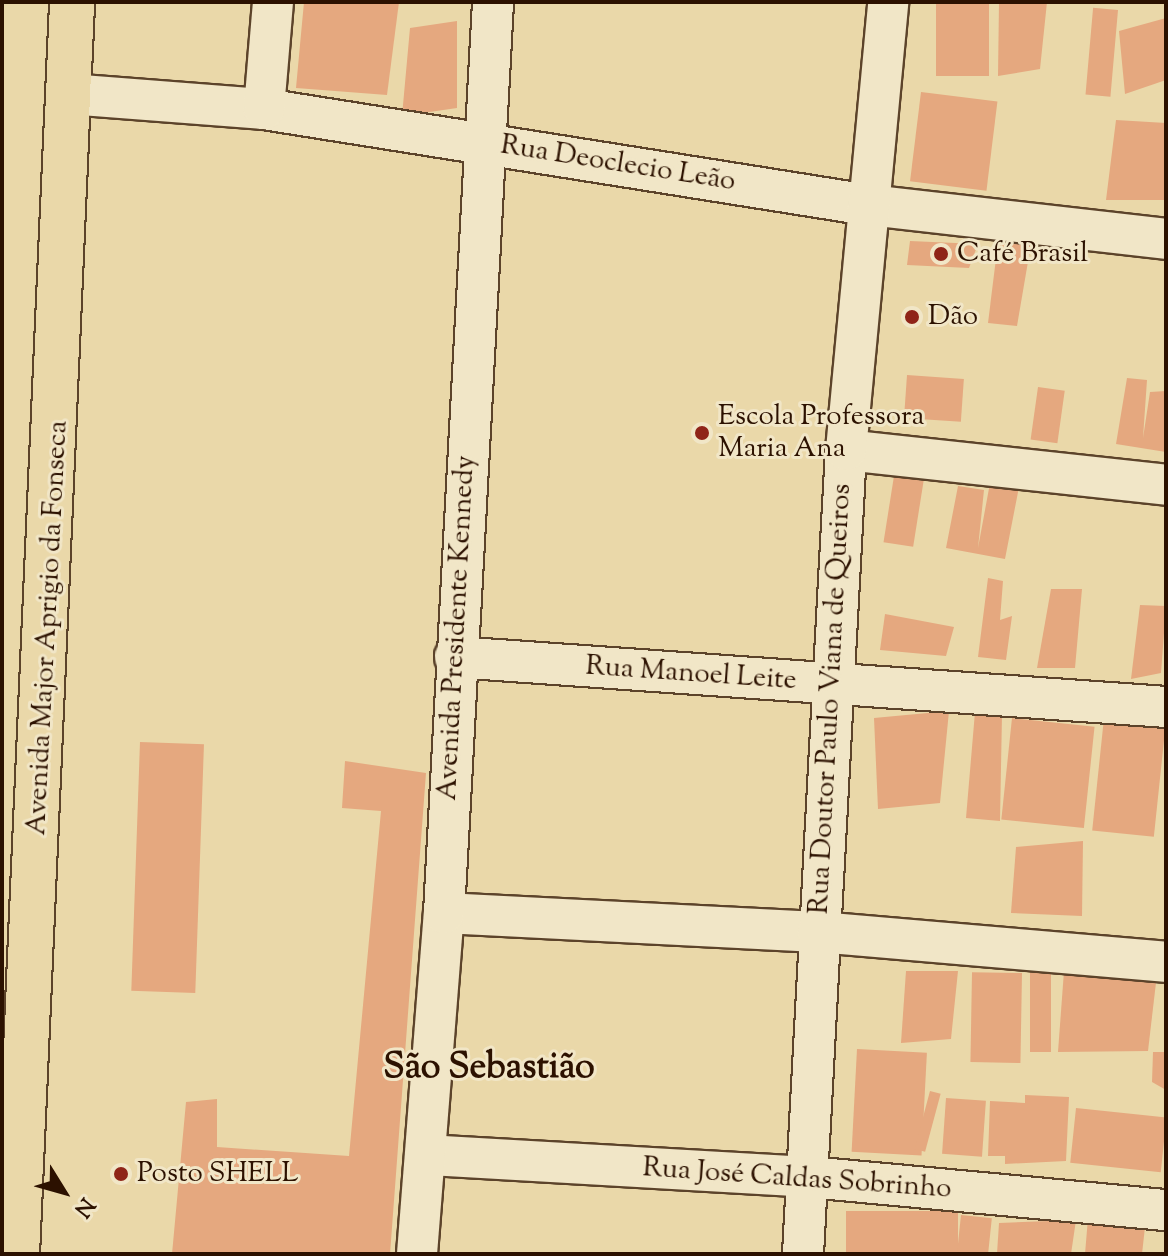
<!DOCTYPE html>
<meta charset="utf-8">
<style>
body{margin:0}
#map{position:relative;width:1168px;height:1256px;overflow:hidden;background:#ead8a9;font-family:"Sorts Mill Goudy",serif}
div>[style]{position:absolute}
.building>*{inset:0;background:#e5a87f;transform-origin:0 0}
.roads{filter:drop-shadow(2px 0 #5c432a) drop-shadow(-2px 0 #5c432a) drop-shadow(0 2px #5c432a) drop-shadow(0 -2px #5c432a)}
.street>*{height:40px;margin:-20px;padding:0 20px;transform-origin:20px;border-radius:20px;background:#f1e6c7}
.primary>*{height:44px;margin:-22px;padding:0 22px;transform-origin:22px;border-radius:22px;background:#ead8a9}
.dots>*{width:22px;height:22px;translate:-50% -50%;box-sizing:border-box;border:4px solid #f1e6c7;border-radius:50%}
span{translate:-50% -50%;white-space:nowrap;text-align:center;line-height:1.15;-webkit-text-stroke:6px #f1e6c7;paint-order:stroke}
.street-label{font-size:28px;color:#2c1100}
.poi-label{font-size:28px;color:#2c1100}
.left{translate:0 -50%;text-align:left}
.district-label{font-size:36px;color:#2c1100;font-weight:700}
.frame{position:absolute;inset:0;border:4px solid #2c1100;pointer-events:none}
.north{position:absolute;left:24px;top:1152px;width:80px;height:80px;-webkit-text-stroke:6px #f1e6c7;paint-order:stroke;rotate:127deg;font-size:22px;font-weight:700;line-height:32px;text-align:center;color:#2c1100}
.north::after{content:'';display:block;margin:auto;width:28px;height:36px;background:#2c1100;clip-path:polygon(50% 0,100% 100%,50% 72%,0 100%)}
</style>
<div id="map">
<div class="building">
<div style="clip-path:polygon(304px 2px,399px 2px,387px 95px,296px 88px)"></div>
<div style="left:936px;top:2px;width:53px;height:74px"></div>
<div style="clip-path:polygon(999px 2px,1047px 2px,1040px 69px,998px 76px)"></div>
<div style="left:1118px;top:10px;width:87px;height:25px;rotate:95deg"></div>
<div style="clip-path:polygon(1166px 18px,1166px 80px,1125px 94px,1119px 31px)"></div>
<div style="clip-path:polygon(457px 21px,457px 108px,402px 116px,410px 28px)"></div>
<div style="left:921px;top:92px;width:77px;height:90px;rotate:7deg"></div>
<div style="clip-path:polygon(1116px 120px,1166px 123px,1166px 200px,1106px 200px)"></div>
<div style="clip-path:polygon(910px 241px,978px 244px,969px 268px,907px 265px)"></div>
<div style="clip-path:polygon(998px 242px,1031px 244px,1017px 326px,988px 323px)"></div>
<div style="left:907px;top:375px;width:57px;height:43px;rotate:4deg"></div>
<div style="clip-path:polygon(1127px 378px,1147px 380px,1143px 438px,1150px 392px,1166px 391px,1166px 452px,1116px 444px)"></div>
<div style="left:1038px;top:387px;width:27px;height:53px;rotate:8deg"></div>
<div style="left:894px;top:476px;width:30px;height:67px;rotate:9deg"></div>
<div style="clip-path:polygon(990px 483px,1019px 487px,1005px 559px,946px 548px,958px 486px,984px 490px,978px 548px)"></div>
<div style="clip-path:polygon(988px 578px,1003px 581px,1000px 620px,1012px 616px,1006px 660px,978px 657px)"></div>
<div style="clip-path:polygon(1051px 589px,1082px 589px,1075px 668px,1037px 668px)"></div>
<div style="clip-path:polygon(1140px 605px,1166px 606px,1161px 673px,1131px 679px)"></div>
<div style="clip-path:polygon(885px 614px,954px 627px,946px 656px,880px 650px)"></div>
<div style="clip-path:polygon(949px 711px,940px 803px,878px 809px,874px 718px)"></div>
<div style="clip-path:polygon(975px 712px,1002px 714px,1000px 821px,966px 818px)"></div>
<div style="left:1012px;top:718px;width:83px;height:102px;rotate:6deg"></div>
<div style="left:1104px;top:718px;width:62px;height:113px;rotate:6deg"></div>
<div style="left:140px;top:742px;width:64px;height:249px;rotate:2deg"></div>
<div style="clip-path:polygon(345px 761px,426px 773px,390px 1254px,172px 1254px,186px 1102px,217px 1099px,217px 1147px,349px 1156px,381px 811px,342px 808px)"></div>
<div style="clip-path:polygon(1083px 841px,1082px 916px,1011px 913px,1016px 847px)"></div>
<div style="clip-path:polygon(906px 971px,958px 971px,951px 1039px,901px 1043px)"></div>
<div style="left:1030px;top:971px;width:21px;height:81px"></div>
<div style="clip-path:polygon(1064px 971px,1157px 974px,1148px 1051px,1058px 1052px)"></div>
<div style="left:1022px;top:973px;width:90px;height:50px;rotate:91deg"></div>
<div style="left:857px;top:1049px;width:70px;height:103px;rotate:3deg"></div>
<div style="clip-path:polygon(1153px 1052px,1166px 1052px,1166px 1090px,1152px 1082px)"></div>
<div style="left:930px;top:1091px;width:11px;height:60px;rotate:15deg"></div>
<div style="clip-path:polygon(1025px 1095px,1069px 1097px,1066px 1161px,1005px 1164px,1005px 1156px,988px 1156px,990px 1101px,1025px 1103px)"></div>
<div style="left:946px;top:1098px;width:40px;height:56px;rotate:4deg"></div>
<div style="left:1076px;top:1108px;width:91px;height:55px;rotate:6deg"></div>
<div style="left:846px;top:1211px;width:112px;height:43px"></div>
<div style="left:961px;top:1215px;width:31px;height:39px;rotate:6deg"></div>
<div style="clip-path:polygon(1088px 1218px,1145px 1227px,1142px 1254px,1085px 1254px)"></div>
<div style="clip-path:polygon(1076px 1220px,1071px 1254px,997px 1254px,999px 1223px)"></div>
</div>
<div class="roads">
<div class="street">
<div style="left:69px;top:94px;width:196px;rotate:4.4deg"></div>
<div style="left:264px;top:109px;width:612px;rotate:9.03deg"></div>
<div style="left:868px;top:205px;width:300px;rotate:6.5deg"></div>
<div style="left:264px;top:109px;width:107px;rotate:-85.2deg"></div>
<div style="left:846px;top:450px;width:322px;rotate:6.2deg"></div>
<div style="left:455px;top:657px;width:713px;rotate:4.02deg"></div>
<div style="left:444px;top:913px;width:374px;rotate:2.9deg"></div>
<div style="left:818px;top:932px;width:349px;rotate:4.9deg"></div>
<div style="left:428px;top:1155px;width:382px;rotate:3.3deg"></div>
<div style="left:809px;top:1177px;width:359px;rotate:5.3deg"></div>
<div style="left:417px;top:1254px;width:342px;rotate:-85.5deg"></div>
<div style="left:444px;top:913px;width:912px;rotate:-86.92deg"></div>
<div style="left:803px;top:1254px;width:805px;rotate:-86.94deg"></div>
<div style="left:846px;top:450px;width:450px;rotate:-84.6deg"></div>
</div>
<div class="primary">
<div style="left:17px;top:1254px;width:1253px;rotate:-87.48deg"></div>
</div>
</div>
<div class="dots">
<div style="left:941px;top:254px;background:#8f2418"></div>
<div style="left:912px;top:317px;background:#8f2418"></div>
<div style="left:702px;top:433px;background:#8f2418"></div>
<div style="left:121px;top:1174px;background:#8f2418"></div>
</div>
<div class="street-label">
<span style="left:618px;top:164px;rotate:9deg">Rua Deoclecio Leão</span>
<span style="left:48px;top:628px;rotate:-87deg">Avenida Major Aprigio da Fonseca</span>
<span style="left:457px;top:628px;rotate:-87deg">Avenida Presidente Kennedy</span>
<span style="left:691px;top:674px;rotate:4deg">Rua Manoel Leite</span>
<span style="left:831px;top:699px;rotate:-87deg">Rua Doutor Paulo Viana de Queiros</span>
<span style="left:797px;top:1179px;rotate:4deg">Rua José Caldas Sobrinho</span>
</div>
<div class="poi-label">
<span class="left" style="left:957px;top:254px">Café Brasil</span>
<span class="left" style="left:928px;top:317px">Dão</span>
<span class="left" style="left:718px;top:433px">Escola Professora<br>Maria Ana</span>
<span class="left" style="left:137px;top:1174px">Posto SHELL</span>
</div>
<div class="district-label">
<span style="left:489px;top:1069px">São Sebastião</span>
</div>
<div class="frame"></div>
<div class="north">N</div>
</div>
